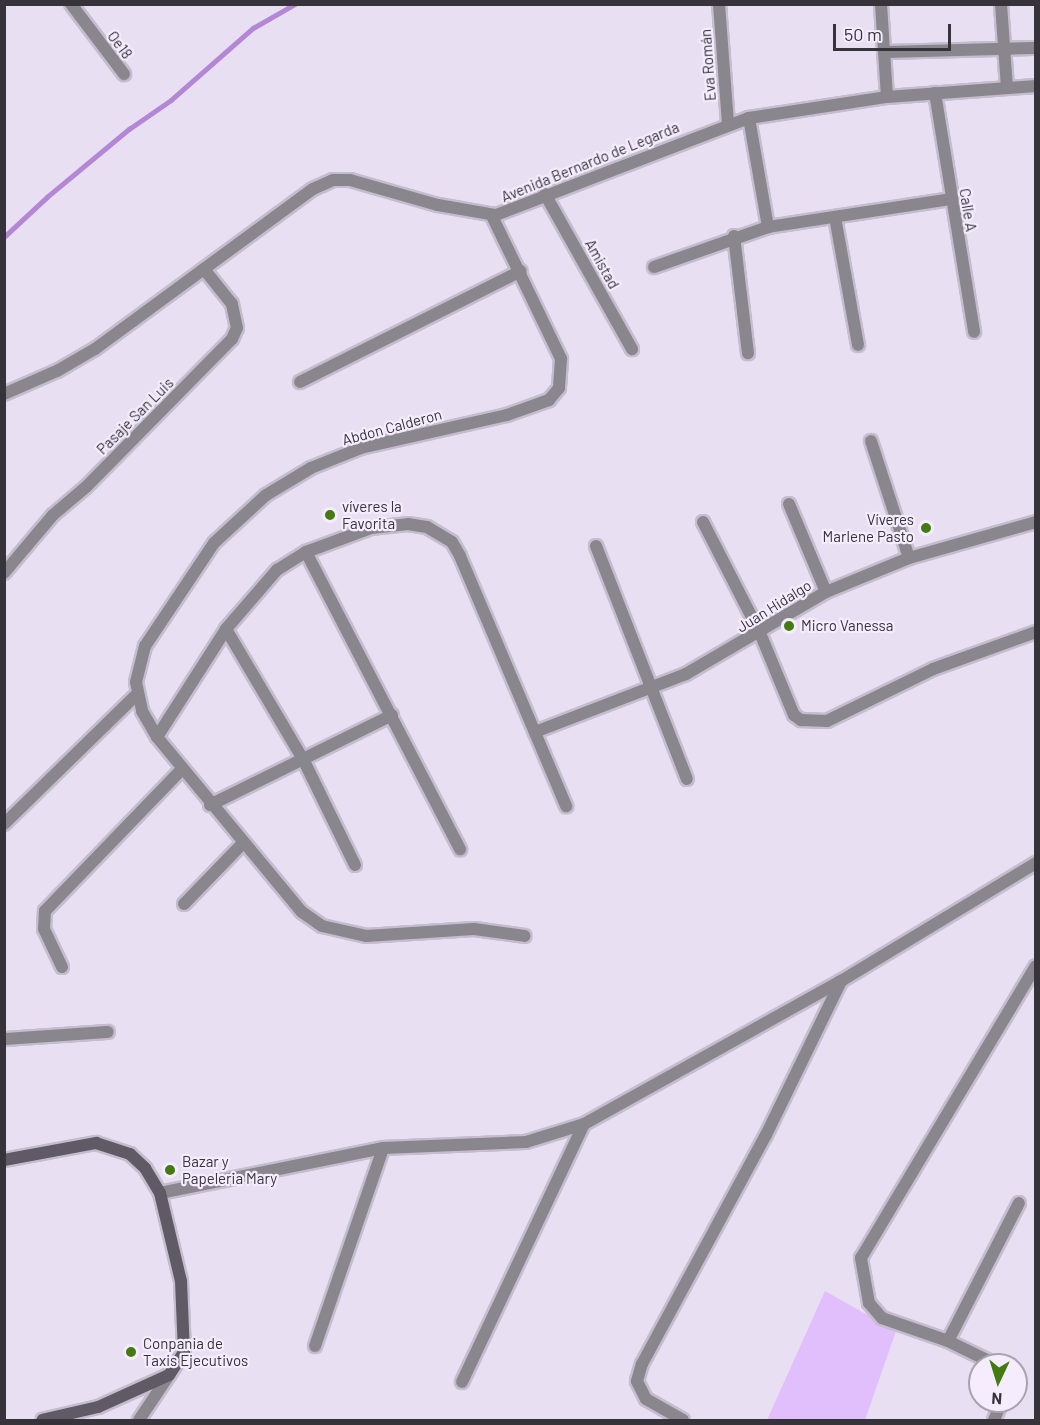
<!DOCTYPE html>
<meta charset="utf-8">
<style>
body{margin:0}
#map{position:relative;width:1040px;height:1425px;overflow:hidden;background:#e9dff3;font-family:Barlow,sans-serif}
div>[style]{position:absolute}
.green>*{inset:0;background:#e0bffc}
.stream>*{height:4.5px;margin:-2.25px;padding:0 2.25px;transform-origin:2.25px;border-radius:2.25px;background:#b387d6}
.roads{filter:drop-shadow(2px 0 #c5bdce) drop-shadow(-2px 0 #c5bdce) drop-shadow(0 2px #c5bdce) drop-shadow(0 -2px #c5bdce)}
.minor>*{height:12px;margin:-6px;padding:0 6px;transform-origin:6px;border-radius:6px;background:#8a868e}
.tertiary>*{height:12px;margin:-6px;padding:0 6px;transform-origin:6px;border-radius:6px;background:#8a868e}
.secondary>*{height:12px;margin:-6px;padding:0 6px;transform-origin:6px;border-radius:6px;background:#605a66}
.dots>*{width:16px;height:16px;translate:-50% -50%;box-sizing:border-box;border:3px solid #f5edfe;border-radius:50%}
span{translate:-50% -50%;white-space:nowrap;text-align:center;line-height:1.15;-webkit-text-stroke:4.5px #f5edfe;paint-order:stroke}
.street-label{font-size:15px;color:#37333b}
.poi-label{font-size:15px;color:#37333b}
.left{translate:0 -50%;text-align:left}
.right{translate:-100% -50%;text-align:right}
.frame{position:absolute;inset:0;border:6px solid #37333b;pointer-events:none}
.north{position:absolute;left:968px;top:1353px;width:60px;height:60px;box-sizing:border-box;background:#f5edfe;border:2px solid #a9a3b0;border-radius:50%;rotate:184deg;font-size:16px;font-weight:700;line-height:24px;text-align:center;color:#37333b}
.north::after{content:'';display:block;margin:auto;width:21px;height:27px;background:#437b10;clip-path:polygon(50% 0,100% 100%,50% 72%,0 100%)}
.scale{position:absolute;left:833px;top:24px;width:118px;height:27px;box-sizing:border-box;border:3px solid #37333b;border-top:0;padding-left:8px;font-size:18px;line-height:21px;white-space:nowrap;color:#37333b;-webkit-text-stroke:4px #f5edfe;paint-order:stroke}
</style>
<div id="map">
<div class="green">
<div style="clip-path:polygon(825px 1291px,896px 1331px,865px 1420px,767px 1420px)"></div>
</div>
<div class="stream">
<div style="left:4px;top:237px;width:59px;rotate:-42.9deg"></div>
<div style="left:47px;top:197px;width:107px;rotate:-39.7deg"></div>
<div style="left:129px;top:129px;width:51px;rotate:-34.6deg"></div>
<div style="left:171px;top:100px;width:109px;rotate:-41.3deg"></div>
<div style="left:253px;top:28px;width:48px;rotate:-29.7deg"></div>
</div>
<div class="roads">
<div class="minor">
<div style="left:71px;top:4px;width:88px;rotate:52.9deg"></div>
<div style="left:719px;top:4px;width:120px;rotate:85.7deg"></div>
<div style="left:881px;top:4px;width:93px;rotate:86.3deg"></div>
<div style="left:1001px;top:4px;width:83px;rotate:85.9deg"></div>
<div style="left:884px;top:52px;width:152px;rotate:-1.5deg"></div>
<div style="left:935px;top:93px;width:242px;rotate:80.7deg"></div>
<div style="left:749px;top:118px;width:111px;rotate:80.1deg"></div>
<div style="left:545px;top:194px;width:178px;rotate:60.7deg"></div>
<div style="left:492px;top:216px;width:159px;rotate:64.2deg"></div>
<div style="left:561px;top:359px;width:29px;rotate:94deg"></div>
<div style="left:559px;top:388px;width:16px;rotate:130deg"></div>
<div style="left:549px;top:400px;width:45px;rotate:160.3deg"></div>
<div style="left:507px;top:415px;width:150px;rotate:167.3deg"></div>
<div style="left:361px;top:448px;width:54px;rotate:158.2deg"></div>
<div style="left:311px;top:468px;width:52px;rotate:149deg"></div>
<div style="left:266px;top:495px;width:71px;rotate:137.3deg"></div>
<div style="left:214px;top:543px;width:124px;rotate:123.8deg"></div>
<div style="left:145px;top:646px;width:37px;rotate:104deg"></div>
<div style="left:136px;top:682px;width:30px;rotate:78deg"></div>
<div style="left:142px;top:711px;width:30px;rotate:60deg"></div>
<div style="left:157px;top:737px;width:227px;rotate:50.4deg"></div>
<div style="left:302px;top:912px;width:24px;rotate:35deg"></div>
<div style="left:322px;top:926px;width:45px;rotate:12.8deg"></div>
<div style="left:366px;top:936px;width:108px;rotate:-3.7deg"></div>
<div style="left:474px;top:929px;width:51px;rotate:7.8deg"></div>
<div style="left:835px;top:217px;width:130px;rotate:79.8deg"></div>
<div style="left:734px;top:236px;width:118px;rotate:83.2deg"></div>
<div style="left:654px;top:267px;width:121px;rotate:-19.3deg"></div>
<div style="left:768px;top:227px;width:185px;rotate:-8.7deg"></div>
<div style="left:300px;top:382px;width:247px;rotate:-26.7deg"></div>
<div style="left:871px;top:441px;width:123px;rotate:72deg"></div>
<div style="left:789px;top:504px;width:95px;rotate:67.2deg"></div>
<div style="left:703px;top:522px;width:125px;rotate:62.8deg"></div>
<div style="left:760px;top:633px;width:89px;rotate:67.5deg"></div>
<div style="left:794px;top:715px;width:9px;rotate:36deg"></div>
<div style="left:801px;top:720px;width:26px;rotate:2deg"></div>
<div style="left:827px;top:721px;width:118px;rotate:-26.1deg"></div>
<div style="left:933px;top:669px;width:109px;rotate:-19.8deg"></div>
<div style="left:596px;top:546px;width:250px;rotate:68.7deg"></div>
<div style="left:306px;top:552px;width:335px;rotate:62.6deg"></div>
<div style="left:4px;top:573px;width:76px;rotate:-49.8deg"></div>
<div style="left:53px;top:515px;width:43px;rotate:-40.3deg"></div>
<div style="left:86px;top:487px;width:208px;rotate:-45.4deg"></div>
<div style="left:232px;top:339px;width:12px;rotate:-66deg"></div>
<div style="left:237px;top:328px;width:25px;rotate:-102deg"></div>
<div style="left:232px;top:304px;width:45px;rotate:-128.7deg"></div>
<div style="left:226px;top:629px;width:151px;rotate:59.4deg"></div>
<div style="left:303px;top:759px;width:118px;rotate:63.9deg"></div>
<div style="left:535px;top:732px;width:162px;rotate:-21deg"></div>
<div style="left:686px;top:674px;width:162px;rotate:-30.4deg"></div>
<div style="left:826px;top:592px;width:90px;rotate:-22.3deg"></div>
<div style="left:909px;top:558px;width:132px;rotate:-15.8deg"></div>
<div style="left:157px;top:737px;width:128px;rotate:-57.4deg"></div>
<div style="left:226px;top:629px;width:78px;rotate:-49.2deg"></div>
<div style="left:277px;top:570px;width:34px;rotate:-32deg"></div>
<div style="left:306px;top:552px;width:69px;rotate:-20.3deg"></div>
<div style="left:371px;top:528px;width:37px;rotate:-6deg"></div>
<div style="left:408px;top:524px;width:19px;rotate:9deg"></div>
<div style="left:427px;top:527px;width:29px;rotate:31deg"></div>
<div style="left:452px;top:542px;width:16px;rotate:60deg"></div>
<div style="left:460px;top:556px;width:272px;rotate:67deg"></div>
<div style="left:210px;top:805px;width:203px;rotate:-26.3deg"></div>
<div style="left:4px;top:824px;width:186px;rotate:-44.3deg"></div>
<div style="left:184px;top:904px;width:86px;rotate:-45.9deg"></div>
<div style="left:62px;top:967px;width:42px;rotate:-115.3deg"></div>
<div style="left:44px;top:929px;width:18px;rotate:-87deg"></div>
<div style="left:45px;top:911px;width:197px;rotate:-46deg"></div>
<div style="left:4px;top:1039px;width:104px;rotate:-3.9deg"></div>
<div style="left:948px;top:1341px;width:155px;rotate:-62.8deg"></div>
<div style="left:315px;top:1346px;width:209px;rotate:-71deg"></div>
<div style="left:997px;top:1365px;width:55px;rotate:-153.9deg"></div>
<div style="left:948px;top:1341px;width:70px;rotate:-160.8deg"></div>
<div style="left:882px;top:1318px;width:20px;rotate:-131deg"></div>
<div style="left:869px;top:1303px;width:46px;rotate:-100.1deg"></div>
<div style="left:861px;top:1258px;width:340px;rotate:-59.1deg"></div>
<div style="left:462px;top:1382px;width:285px;rotate:-64.7deg"></div>
<div style="left:139px;top:1420px;width:54px;rotate:-56.3deg"></div>
<div style="left:683px;top:1420px;width:43px;rotate:-150.4deg"></div>
<div style="left:646px;top:1399px;width:20px;rotate:-117deg"></div>
<div style="left:637px;top:1381px;width:18px;rotate:-74deg"></div>
<div style="left:642px;top:1364px;width:260px;rotate:-61.6deg"></div>
<div style="left:766px;top:1135px;width:171px;rotate:-64deg"></div>
<div style="left:994px;top:1420px;width:21px;rotate:-67deg"></div>
</div>
<div class="tertiary">
<div style="left:4px;top:394px;width:58px;rotate:-23.5deg"></div>
<div style="left:57px;top:371px;width:44px;rotate:-30.1deg"></div>
<div style="left:95px;top:349px;width:270px;rotate:-36.3deg"></div>
<div style="left:313px;top:189px;width:22px;rotate:-24deg"></div>
<div style="left:333px;top:180px;width:17px"></div>
<div style="left:350px;top:180px;width:91px;rotate:15.9deg"></div>
<div style="left:438px;top:205px;width:59px;rotate:9.8deg"></div>
<div style="left:496px;top:215px;width:271px;rotate:-21deg"></div>
<div style="left:749px;top:118px;width:140px;rotate:-8.7deg"></div>
<div style="left:887px;top:97px;width:149px;rotate:-4.2deg"></div>
<div style="left:160px;top:1193px;width:227px;rotate:-11.4deg"></div>
<div style="left:383px;top:1148px;width:143px;rotate:-2.4deg"></div>
<div style="left:526px;top:1142px;width:61px;rotate:-17.2deg"></div>
<div style="left:584px;top:1124px;width:294px;rotate:-29.1deg"></div>
<div style="left:841px;top:981px;width:228px;rotate:-31.2deg"></div>
</div>
<div class="secondary">
<div style="left:4px;top:1160px;width:94px;rotate:-10.5deg"></div>
<div style="left:96px;top:1143px;width:36px;rotate:18deg"></div>
<div style="left:130px;top:1154px;width:21px;rotate:43deg"></div>
<div style="left:145px;top:1168px;width:29px;rotate:59deg"></div>
<div style="left:160px;top:1193px;width:90px;rotate:76.6deg"></div>
<div style="left:181px;top:1281px;width:71px;rotate:87.6deg"></div>
<div style="left:184px;top:1352px;width:27px;rotate:123deg"></div>
<div style="left:169px;top:1375px;width:78px;rotate:155.7deg"></div>
<div style="left:98px;top:1407px;width:57px;rotate:166.9deg"></div>
</div>
</div>
<div class="dots">
<div style="left:330px;top:515px;background:#437b10"></div>
<div style="left:926px;top:528px;background:#437b10"></div>
<div style="left:789px;top:626px;background:#437b10"></div>
<div style="left:170px;top:1170px;background:#437b10"></div>
<div style="left:131px;top:1352px;background:#437b10"></div>
</div>
<div class="street-label">
<span style="left:120px;top:45px;rotate:53deg">Oe18</span>
<span style="left:708px;top:65px;rotate:-94deg">Eva Román</span>
<span style="left:590px;top:162px;rotate:-22deg">Avenida Bernardo de Legarda</span>
<span style="left:968px;top:210px;rotate:81deg">Calle A</span>
<span style="left:602px;top:264px;rotate:61deg">Amistad</span>
<span style="left:135px;top:416px;rotate:-45deg">Pasaje San Luis</span>
<span style="left:392px;top:427px;rotate:-15deg">Abdon Calderon</span>
<span style="left:774px;top:606px;rotate:-32deg">Juan Hidalgo</span>
</div>
<div class="poi-label">
<span class="left" style="left:342px;top:515px">víveres la<br>Favorita</span>
<span class="right" style="left:914px;top:528px">Víveres<br>Marlene Pasto</span>
<span class="left" style="left:801px;top:626px">Micro Vanessa</span>
<span class="left" style="left:182px;top:1170px">Bazar y<br>Papeleria Mary</span>
<span class="left" style="left:143px;top:1352px">Conpania de<br>Taxis Ejecutivos</span>
</div>
<div class="frame"></div>
<div class="north">N</div>
<div class="scale">50 m</div>
</div>
